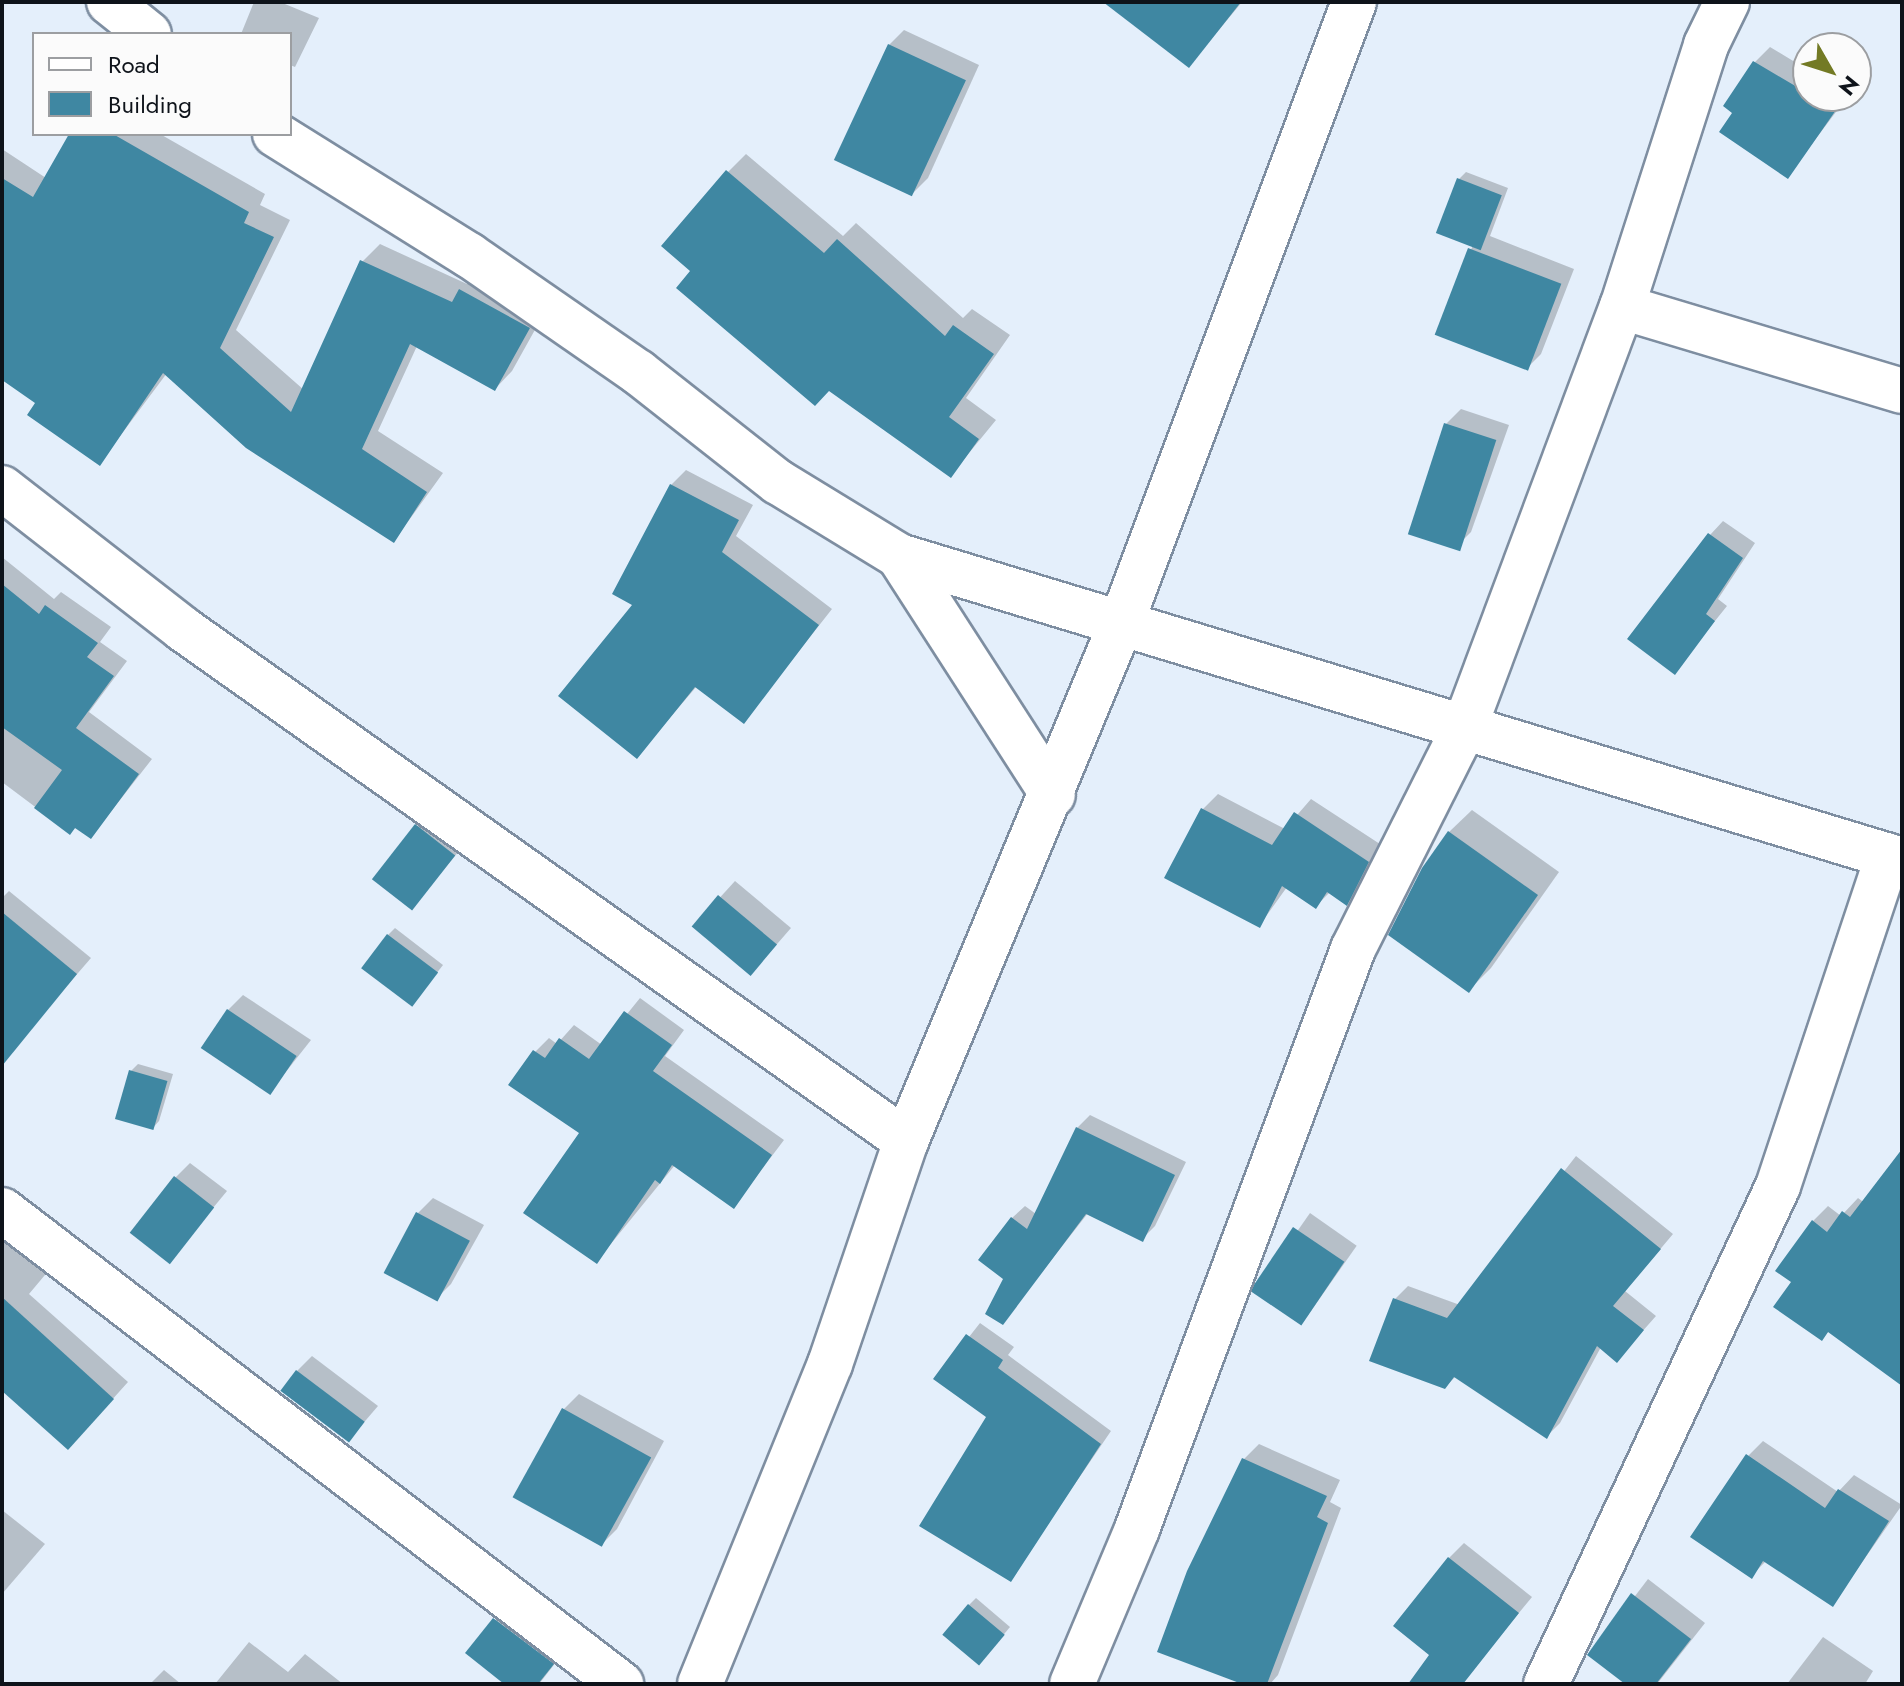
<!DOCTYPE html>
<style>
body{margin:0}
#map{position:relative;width:1904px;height:1686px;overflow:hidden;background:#e4effb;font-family:Jost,sans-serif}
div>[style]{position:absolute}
.shadow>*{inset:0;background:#0003;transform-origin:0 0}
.building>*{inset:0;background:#3f87a2;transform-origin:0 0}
.roads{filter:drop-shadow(2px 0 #7e8ea1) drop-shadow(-2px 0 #7e8ea1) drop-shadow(0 2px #7e8ea1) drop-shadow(0 -2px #7e8ea1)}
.minor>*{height:44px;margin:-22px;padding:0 22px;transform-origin:22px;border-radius:22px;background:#fff}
span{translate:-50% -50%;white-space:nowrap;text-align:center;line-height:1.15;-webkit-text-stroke:6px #fbfbfb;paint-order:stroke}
.frame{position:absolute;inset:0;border:4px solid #0e131a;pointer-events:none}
.legend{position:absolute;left:32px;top:32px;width:260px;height:104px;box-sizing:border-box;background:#fbfbfb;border:2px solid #9c9ea1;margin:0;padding:10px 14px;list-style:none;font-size:24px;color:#0e131a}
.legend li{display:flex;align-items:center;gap:16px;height:40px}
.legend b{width:40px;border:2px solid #9c9ea1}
.north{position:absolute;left:1792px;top:32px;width:80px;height:80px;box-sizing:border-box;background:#fbfbfb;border:2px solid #9c9ea1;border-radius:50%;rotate:129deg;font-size:22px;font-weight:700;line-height:32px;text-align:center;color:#0e131a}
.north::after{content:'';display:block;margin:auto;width:28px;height:36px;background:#737a24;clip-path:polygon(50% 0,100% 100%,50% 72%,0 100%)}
</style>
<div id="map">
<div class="shadow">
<div style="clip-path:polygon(254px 2px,280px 2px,319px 18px,295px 67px,290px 65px,290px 34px,241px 34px)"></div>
<div style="clip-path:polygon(1107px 2px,1242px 2px,1189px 66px)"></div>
<div style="clip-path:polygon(904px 30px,979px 65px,928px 178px,912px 194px,889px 45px)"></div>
<div style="clip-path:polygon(1770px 47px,1808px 70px,1808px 96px,1848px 96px,1787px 177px,1735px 112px,1755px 62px)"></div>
<div style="clip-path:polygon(71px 134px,160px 134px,265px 194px,260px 205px,290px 220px,236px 330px,304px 390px,362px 262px,380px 244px,467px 284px,478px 273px,546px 310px,512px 371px,495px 389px,417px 346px,378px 431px,443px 473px,394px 541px,167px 373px,100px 463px,38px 402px,2px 378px,2px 149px,46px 178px)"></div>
<div style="clip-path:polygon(746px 154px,843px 236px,856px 223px,963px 318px,972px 309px,1010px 335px,966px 398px,996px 420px,951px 475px,693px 271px,728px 172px)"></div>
<div style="clip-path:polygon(1466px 172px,1508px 188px,1490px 236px,1574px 269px,1541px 354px,1526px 369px,1436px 334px,1473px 245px,1459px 179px)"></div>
<div style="clip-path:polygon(1461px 409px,1509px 425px,1471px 532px,1456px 547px,1446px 424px)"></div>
<div style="clip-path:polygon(686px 470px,753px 505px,736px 536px,832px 609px,744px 721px,697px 686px,637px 756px,635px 604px,671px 485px)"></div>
<div style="clip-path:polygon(1723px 521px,1755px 543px,1718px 599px,1727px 606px,1674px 672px,1710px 535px)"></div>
<div style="clip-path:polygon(2px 557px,54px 599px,61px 592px,111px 627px,100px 642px,127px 661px,89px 712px,152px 759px,91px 837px,77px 826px,70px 833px,2px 782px)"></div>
<div style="clip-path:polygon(1218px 794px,1285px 829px,1311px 799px,1383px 846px,1361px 889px,1346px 904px,1330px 892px,1316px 906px,1287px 887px,1259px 926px,1203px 809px)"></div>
<div style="clip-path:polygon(1472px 810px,1559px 872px,1491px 968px,1469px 990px,1449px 832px)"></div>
<div style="clip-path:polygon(432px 811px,469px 839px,411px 909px,417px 826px)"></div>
<div style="clip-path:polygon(735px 881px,791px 928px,764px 959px,694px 926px)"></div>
<div style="clip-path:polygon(9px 891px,91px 958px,21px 1039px,2px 1023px,2px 898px)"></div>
<div style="clip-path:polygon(395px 928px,443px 965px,418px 997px,388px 935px)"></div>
<div style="clip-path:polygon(243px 995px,311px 1040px,270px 1092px,228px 1010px)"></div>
<div style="clip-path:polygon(640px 998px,684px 1030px,665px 1056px,784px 1140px,734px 1206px,675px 1165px,597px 1261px,582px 1132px,535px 1052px,549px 1038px,557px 1044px,574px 1025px,602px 1045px)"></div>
<div style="clip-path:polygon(138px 1064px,173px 1074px,159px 1121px,152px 1129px,131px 1071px)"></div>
<div style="clip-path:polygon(1090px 1115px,1186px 1162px,1155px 1226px,1142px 1239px,1088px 1213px,1003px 1322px,1012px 1218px,1025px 1206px,1036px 1214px,1077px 1128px)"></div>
<div style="clip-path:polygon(1576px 1156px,1673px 1234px,1625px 1291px,1656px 1316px,1617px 1360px,1601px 1347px,1560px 1423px,1546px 1437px,1456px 1376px,1445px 1387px,1395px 1299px,1408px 1286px,1460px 1305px)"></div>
<div style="clip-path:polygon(190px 1163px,227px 1191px,170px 1260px,175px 1178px)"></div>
<div style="clip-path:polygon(433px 1198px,484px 1225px,451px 1284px,436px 1299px,418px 1213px)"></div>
<div style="clip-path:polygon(1858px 1198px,1902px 1231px,1902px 1383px,1830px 1330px,1822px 1339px,1794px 1282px,1813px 1221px,1828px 1206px,1841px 1216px)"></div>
<div style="left:1310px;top:1213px;width:57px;height:96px;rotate:35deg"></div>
<div style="clip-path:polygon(2px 1229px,50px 1269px,29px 1294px,128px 1382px,83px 1432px,2px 1388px)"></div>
<div style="clip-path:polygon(980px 1323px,1014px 1347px,1008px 1355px,1111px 1431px,1010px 1579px,989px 1416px,936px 1379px)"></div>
<div style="clip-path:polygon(312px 1356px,378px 1406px,348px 1441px,297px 1371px)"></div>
<div style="clip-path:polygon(579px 1394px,664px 1441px,617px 1529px,602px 1544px,564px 1409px)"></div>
<div style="clip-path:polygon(1763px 1441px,1838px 1492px,1854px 1475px,1902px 1505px,1833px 1604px,1766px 1561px,1751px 1576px,1748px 1456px)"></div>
<div style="clip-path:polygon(1259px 1444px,1340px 1480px,1330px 1502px,1341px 1508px,1278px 1675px,1270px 1684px,1248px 1684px,1244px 1459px)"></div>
<div style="clip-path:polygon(2px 1510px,45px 1544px,2px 1594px)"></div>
<div style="clip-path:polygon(1464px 1543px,1532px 1597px,1464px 1680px,1449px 1558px)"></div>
<div style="clip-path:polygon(1648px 1579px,1705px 1623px,1657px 1684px,1628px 1684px,1590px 1655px)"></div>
<div style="clip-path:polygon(976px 1598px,1010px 1627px,985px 1657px,969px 1605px)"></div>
<div style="clip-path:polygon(510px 1604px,567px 1648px,539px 1684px,507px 1684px,468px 1653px)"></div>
<div style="clip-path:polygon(1823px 1637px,1873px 1671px,1865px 1684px,1787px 1684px)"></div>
<div style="clip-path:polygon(249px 1642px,288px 1672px,305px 1654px,343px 1684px,215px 1684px)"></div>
<div style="clip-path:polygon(164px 1670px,181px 1684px,150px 1684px)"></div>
</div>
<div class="building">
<div style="clip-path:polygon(1103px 2px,1241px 2px,1189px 68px)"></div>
<div style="left:888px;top:44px;width:86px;height:128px;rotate:25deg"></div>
<div style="clip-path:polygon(1753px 61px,1836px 110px,1788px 179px,1719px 132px,1732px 113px,1723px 106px)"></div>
<div style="clip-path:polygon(69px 134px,113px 134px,249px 212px,244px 223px,274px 237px,220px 348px,291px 412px,360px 260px,452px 302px,459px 289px,530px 328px,495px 391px,410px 344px,362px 449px,427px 492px,394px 543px,246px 448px,163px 373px,100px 466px,27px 415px,35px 403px,2px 380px,2px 178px,33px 197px)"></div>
<div style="clip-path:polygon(726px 170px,824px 253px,837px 239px,945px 336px,953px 325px,994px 354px,949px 417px,979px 439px,951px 478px,829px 391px,815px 406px,676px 288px,690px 271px,661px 246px)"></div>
<div style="left:1457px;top:178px;width:48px;height:59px;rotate:21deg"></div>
<div style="left:1468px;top:248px;width:100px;height:93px;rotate:21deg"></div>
<div style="left:1444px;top:423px;width:55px;height:117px;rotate:18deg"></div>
<div style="clip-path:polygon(670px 484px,739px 520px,722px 552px,819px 625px,744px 724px,695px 687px,637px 759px,558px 696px,632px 605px,612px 594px)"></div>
<div style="clip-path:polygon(1708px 533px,1743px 558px,1706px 614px,1715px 621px,1675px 675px,1627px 639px)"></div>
<div style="clip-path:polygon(2px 584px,39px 614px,45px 605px,98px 643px,87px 657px,114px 676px,76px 728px,139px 774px,91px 839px,75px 828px,70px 835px,34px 808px,62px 770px,2px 727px)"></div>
<div style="clip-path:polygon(1201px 808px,1272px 845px,1294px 812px,1369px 862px,1347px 906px,1327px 892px,1316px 909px,1282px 886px,1260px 928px,1164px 878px)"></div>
<div style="left:415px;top:824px;width:51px;height:70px;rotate:38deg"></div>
<div style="clip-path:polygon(1448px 831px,1538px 895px,1469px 993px,1388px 935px,1422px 868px)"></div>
<div style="left:718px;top:895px;width:77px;height:41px;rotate:40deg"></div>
<div style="clip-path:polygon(2px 912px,77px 974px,2px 1066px)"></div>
<div style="left:387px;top:934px;width:64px;height:43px;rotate:37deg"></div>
<div style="left:227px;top:1009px;width:84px;height:47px;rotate:34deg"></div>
<div style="clip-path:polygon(624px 1011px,672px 1045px,653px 1071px,772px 1155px,734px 1209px,672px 1165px,660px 1184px,655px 1180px,597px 1264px,523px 1213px,579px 1133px,508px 1085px,533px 1050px,545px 1058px,559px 1038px,589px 1059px)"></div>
<div style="left:129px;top:1070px;width:40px;height:51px;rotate:16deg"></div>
<div style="clip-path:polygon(1076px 1127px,1175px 1175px,1143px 1242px,1086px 1214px,1003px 1325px,985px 1314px,1003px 1279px,978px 1260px,1011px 1217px,1027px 1229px)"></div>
<div style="clip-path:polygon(1902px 1149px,1902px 1386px,1828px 1332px,1822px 1341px,1773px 1307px,1791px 1282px,1775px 1271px,1812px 1220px,1827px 1232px,1842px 1211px,1850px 1217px)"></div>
<div style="clip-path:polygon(1561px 1168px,1661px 1249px,1613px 1306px,1644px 1330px,1617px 1363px,1597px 1346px,1547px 1439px,1454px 1377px,1445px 1389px,1369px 1361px,1393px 1298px,1447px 1318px)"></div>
<div style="left:174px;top:1176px;width:51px;height:72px;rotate:38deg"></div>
<div style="left:416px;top:1212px;width:61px;height:69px;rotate:28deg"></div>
<div style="left:1293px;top:1227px;width:62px;height:77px;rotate:34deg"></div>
<div style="clip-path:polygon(2px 1297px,114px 1399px,68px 1450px,2px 1391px)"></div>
<div style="clip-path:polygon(966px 1334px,1003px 1360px,998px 1368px,1101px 1444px,1011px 1582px,919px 1526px,986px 1417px,933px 1379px)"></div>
<div style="left:296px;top:1370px;width:86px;height:26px;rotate:37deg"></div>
<div style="left:562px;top:1408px;width:102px;height:102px;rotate:29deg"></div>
<div style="clip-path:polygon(1746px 1454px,1825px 1508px,1838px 1489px,1889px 1521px,1833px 1607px,1763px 1561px,1752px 1579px,1690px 1537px)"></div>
<div style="clip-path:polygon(1242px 1458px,1327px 1496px,1317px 1517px,1328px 1523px,1267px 1684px,1242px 1684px,1157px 1652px,1187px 1571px)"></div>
<div style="clip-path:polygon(1448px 1557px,1519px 1613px,1463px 1684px,1408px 1684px,1429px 1655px,1393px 1626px)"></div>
<div style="clip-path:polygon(1631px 1593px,1691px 1639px,1656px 1684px,1625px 1684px,1587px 1655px)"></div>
<div style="left:968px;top:1604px;width:48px;height:40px;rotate:40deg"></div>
<div style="clip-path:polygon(493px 1618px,554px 1664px,538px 1684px,504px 1684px,465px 1653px)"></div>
</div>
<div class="roads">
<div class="minor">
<div style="left:109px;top:2px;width:51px;rotate:38.7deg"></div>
<div style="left:275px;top:134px;width:229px;rotate:32deg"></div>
<div style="left:469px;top:255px;width:206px;rotate:34.7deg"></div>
<div style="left:638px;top:372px;width:178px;rotate:38.2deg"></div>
<div style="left:778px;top:482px;width:142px;rotate:31.4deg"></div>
<div style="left:899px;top:556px;width:1048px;rotate:16.86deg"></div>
<div style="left:1622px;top:307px;width:292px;rotate:16.7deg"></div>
<div style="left:2px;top:488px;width:229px;rotate:37.9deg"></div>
<div style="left:183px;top:629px;width:886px;rotate:35.3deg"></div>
<div style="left:899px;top:556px;width:284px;rotate:57.2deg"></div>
<div style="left:2px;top:1210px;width:780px;rotate:37.44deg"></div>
<div style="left:700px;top:1684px;width:345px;rotate:-67.9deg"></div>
<div style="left:830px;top:1364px;width:236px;rotate:-71.2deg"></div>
<div style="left:906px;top:1141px;width:563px;rotate:-67.44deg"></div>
<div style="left:1122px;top:621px;width:661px;rotate:-69.45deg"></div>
<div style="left:1072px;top:1684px;width:168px;rotate:-67.2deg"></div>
<div style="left:1137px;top:1529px;width:619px;rotate:-69.57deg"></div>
<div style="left:1353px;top:949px;width:250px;rotate:-63.3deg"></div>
<div style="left:1465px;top:726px;width:447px;rotate:-69.5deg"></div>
<div style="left:1622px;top:307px;width:275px;rotate:-72.2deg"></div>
<div style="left:1706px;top:45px;width:48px;rotate:-64deg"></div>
<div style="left:1546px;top:1684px;width:549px;rotate:-65.02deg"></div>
<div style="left:1778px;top:1186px;width:348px;rotate:-71.6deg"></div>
</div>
</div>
<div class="frame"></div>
<ul class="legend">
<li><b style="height:10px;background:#fff"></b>Road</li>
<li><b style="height:22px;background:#3f87a2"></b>Building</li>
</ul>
<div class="north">N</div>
</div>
